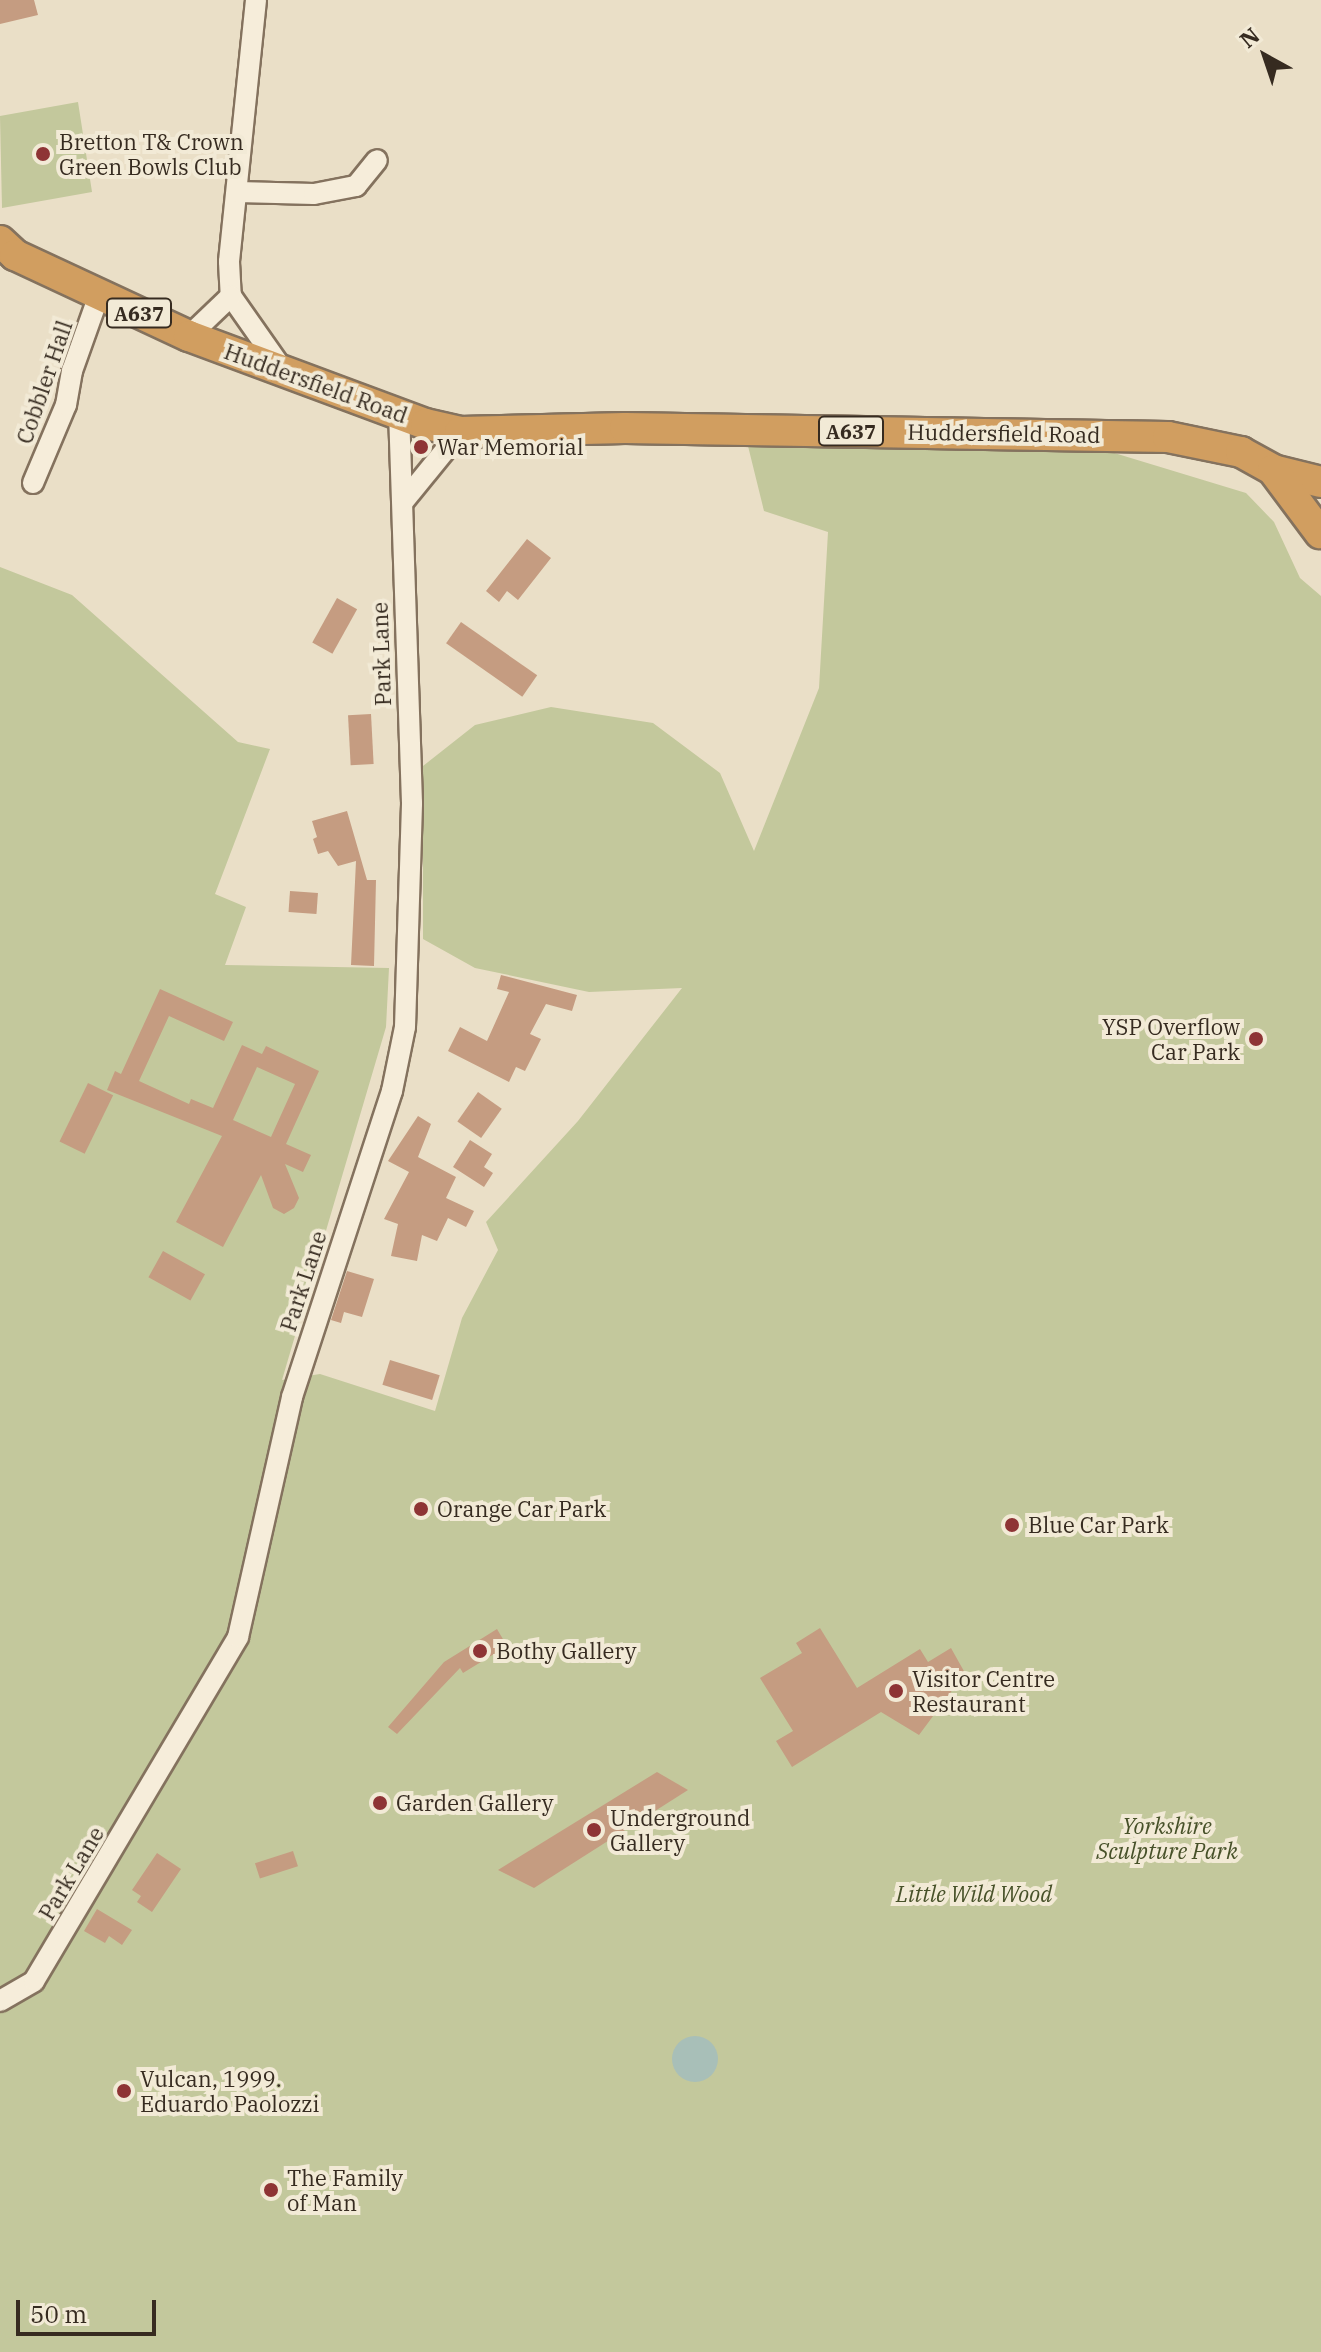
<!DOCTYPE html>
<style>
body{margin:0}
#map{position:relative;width:1321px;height:2352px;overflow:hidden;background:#eadfc7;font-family:"IBM Plex Serif",serif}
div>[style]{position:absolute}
.green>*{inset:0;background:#c3c89c}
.water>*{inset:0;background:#a8bfb8}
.round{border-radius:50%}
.building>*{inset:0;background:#c59c81;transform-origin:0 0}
.roads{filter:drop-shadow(2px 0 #84725e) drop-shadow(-2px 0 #84725e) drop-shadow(0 2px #84725e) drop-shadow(0 -2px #84725e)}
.minor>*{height:20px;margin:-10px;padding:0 10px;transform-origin:10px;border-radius:10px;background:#f6edda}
.highway>*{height:30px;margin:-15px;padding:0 15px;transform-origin:15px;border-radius:15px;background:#d19e60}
.dots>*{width:22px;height:22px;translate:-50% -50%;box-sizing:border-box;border:4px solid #f2ead6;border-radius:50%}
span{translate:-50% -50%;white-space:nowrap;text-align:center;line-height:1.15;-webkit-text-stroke:8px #f2ead6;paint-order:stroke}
.shield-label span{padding:2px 6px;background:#f2ead6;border:2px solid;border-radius:6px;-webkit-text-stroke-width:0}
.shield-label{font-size:20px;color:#362b20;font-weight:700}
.poi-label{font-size:22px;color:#362b20}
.left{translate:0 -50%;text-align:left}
.right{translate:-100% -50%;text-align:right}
.street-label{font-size:22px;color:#362b20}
.park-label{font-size:22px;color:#475129;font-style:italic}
.north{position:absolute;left:1225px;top:16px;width:80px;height:80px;-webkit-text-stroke:6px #f2ead6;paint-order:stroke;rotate:320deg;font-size:22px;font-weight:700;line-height:32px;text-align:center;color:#362b20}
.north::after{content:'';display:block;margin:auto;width:28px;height:36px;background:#362b20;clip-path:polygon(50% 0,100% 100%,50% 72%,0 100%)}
.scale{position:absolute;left:16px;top:2300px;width:140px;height:36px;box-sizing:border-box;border:4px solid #362b20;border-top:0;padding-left:10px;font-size:24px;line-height:28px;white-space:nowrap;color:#362b20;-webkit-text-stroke:6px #f2ead6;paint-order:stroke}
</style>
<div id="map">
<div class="green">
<div style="clip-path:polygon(78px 102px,92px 192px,2px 208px,0 116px)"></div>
<div style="clip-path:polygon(748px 446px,1111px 452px,1246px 493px,1274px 522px,1300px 578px,1321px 596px,1321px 2352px,0 2352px,0 567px,72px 595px,238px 742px,270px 749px,215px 894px,246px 907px,225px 965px,389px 968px,386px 1027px,282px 1380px,320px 1374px,435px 1411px,462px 1318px,498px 1250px,486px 1222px,578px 1121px,682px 988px,589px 992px,475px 968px,423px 939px,423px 766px,475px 725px,551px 707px,653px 723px,720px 773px,754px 851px,819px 688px,828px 532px,764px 511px)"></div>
</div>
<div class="water">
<div class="round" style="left:672px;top:2036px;width:46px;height:46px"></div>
</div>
<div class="building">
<div style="clip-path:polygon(0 0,34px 0,38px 15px,0 24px)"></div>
<div style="clip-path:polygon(527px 539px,551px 558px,518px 600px,507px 591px,499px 602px,486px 591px)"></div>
<div style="left:337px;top:598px;width:23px;height:51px;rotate:29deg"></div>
<div style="left:461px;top:622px;width:93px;height:26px;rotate:35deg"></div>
<div style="left:371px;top:714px;width:50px;height:23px;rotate:87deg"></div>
<div style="clip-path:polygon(347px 811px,367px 880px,376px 880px,374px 966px,351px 965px,356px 861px,338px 866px,328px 851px,318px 854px,313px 839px,317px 837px,312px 821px)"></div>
<div style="left:290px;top:891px;width:28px;height:21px;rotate:4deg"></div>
<div style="clip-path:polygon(501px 975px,577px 995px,572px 1011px,546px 1004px,530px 1034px,541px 1039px,525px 1071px,516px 1067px,509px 1082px,448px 1051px,460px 1027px,487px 1041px,509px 992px,497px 989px)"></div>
<div style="clip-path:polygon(evenodd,160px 989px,233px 1022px,224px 1041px,169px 1016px,139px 1081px,189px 1104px,191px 1099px,213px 1108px,242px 1045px,262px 1054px,266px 1046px,319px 1071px,286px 1144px,311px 1155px,303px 1172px,285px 1164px,299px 1198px,294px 1208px,284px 1214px,273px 1208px,261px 1175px,223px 1247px,176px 1222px,222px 1136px,107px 1090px,115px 1071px,121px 1074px,160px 989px,257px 1067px,295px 1084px,271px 1137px,233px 1120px,257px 1067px)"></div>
<div style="left:88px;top:1083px;width:28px;height:65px;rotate:26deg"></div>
<div style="left:478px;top:1092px;width:29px;height:36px;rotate:35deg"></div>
<div style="clip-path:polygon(418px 1116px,431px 1124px,418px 1157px,456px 1177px,446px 1198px,474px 1211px,466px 1227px,448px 1218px,437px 1241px,422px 1235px,417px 1261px,391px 1256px,398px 1224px,384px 1219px,409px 1172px,388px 1161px)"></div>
<div style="clip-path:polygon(470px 1140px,492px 1154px,484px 1167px,493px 1173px,484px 1187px,453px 1167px)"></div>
<div style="left:163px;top:1251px;width:48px;height:30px;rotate:29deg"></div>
<div style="clip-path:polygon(347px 1271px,374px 1279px,362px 1317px,344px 1312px,341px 1323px,331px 1320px)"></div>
<div style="left:390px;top:1360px;width:52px;height:26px;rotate:17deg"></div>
<div style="clip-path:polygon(820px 1628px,857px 1688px,920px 1649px,928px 1662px,951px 1648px,965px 1673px,919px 1735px,881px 1712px,792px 1767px,776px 1741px,793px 1731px,760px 1678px,802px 1653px,796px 1643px)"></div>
<div style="clip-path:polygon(497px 1629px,507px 1646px,463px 1673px,460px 1668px,397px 1734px,388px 1727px,444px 1662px)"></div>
<div style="clip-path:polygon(657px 1772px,688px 1790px,534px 1888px,498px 1870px)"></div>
<div style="left:293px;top:1851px;width:16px;height:40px;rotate:72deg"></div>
<div style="clip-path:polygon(157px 1853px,181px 1869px,152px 1912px,137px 1902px,141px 1896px,132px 1890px)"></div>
<div style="clip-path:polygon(97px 1909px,132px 1930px,122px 1945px,109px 1936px,105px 1943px,84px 1931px)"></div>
</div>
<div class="roads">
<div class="minor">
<div style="left:256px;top:0;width:263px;rotate:95.9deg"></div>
<div style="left:229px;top:262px;width:34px;rotate:87deg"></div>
<div style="left:231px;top:296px;width:90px;rotate:54.9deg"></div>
<div style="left:238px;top:192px;width:76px;rotate:1.5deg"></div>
<div style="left:314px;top:194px;width:43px;rotate:-10.8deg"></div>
<div style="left:356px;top:186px;width:33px;rotate:-51deg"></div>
<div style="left:189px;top:336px;width:58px;rotate:-43.6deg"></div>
<div style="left:33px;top:483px;width:85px;rotate:-67.1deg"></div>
<div style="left:66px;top:405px;width:35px;rotate:-80deg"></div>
<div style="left:72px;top:371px;width:81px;rotate:-70.4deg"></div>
<div style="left:403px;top:502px;width:90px;rotate:-50.8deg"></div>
<div style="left:0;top:2001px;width:39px;rotate:-30deg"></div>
<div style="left:34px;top:1981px;width:400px;rotate:-59.3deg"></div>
<div style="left:238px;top:1637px;width:246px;rotate:-77.3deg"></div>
<div style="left:292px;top:1397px;width:322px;rotate:-71.9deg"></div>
<div style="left:392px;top:1091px;width:65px;rotate:-78.5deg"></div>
<div style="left:405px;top:1027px;width:224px;rotate:-88.2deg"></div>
<div style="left:412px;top:803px;width:389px;rotate:-91.9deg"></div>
</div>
<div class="highway">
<div style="left:0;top:241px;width:21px;rotate:43deg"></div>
<div style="left:15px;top:255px;width:192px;rotate:25deg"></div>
<div style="left:189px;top:336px;width:253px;rotate:20.4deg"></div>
<div style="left:426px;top:424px;width:35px;rotate:13deg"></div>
<div style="left:460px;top:432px;width:165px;rotate:-1.4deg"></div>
<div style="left:625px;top:428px;width:543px;rotate:0.95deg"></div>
<div style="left:1168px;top:437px;width:75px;rotate:11.6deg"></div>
<div style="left:1241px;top:452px;width:37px;rotate:29deg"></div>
<div style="left:1273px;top:470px;width:49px;rotate:14deg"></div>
<div style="left:1273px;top:470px;width:79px;rotate:53.3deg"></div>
</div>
</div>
<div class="dots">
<div style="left:43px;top:154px;background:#8e3435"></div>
<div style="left:421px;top:447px;background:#8e3435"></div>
<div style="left:1256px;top:1039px;background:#8e3435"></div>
<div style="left:421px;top:1509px;background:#8e3435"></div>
<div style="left:1012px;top:1525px;background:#8e3435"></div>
<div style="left:480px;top:1651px;background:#8e3435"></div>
<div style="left:896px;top:1691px;background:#8e3435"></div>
<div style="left:380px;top:1803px;background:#8e3435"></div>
<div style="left:594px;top:1830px;background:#8e3435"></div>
<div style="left:124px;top:2091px;background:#8e3435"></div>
<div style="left:271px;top:2190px;background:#8e3435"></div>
</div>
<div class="shield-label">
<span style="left:139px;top:313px">A637</span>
<span style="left:851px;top:431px">A637</span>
</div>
<div class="poi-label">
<span class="left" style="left:59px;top:154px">Bretton T&amp; Crown<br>Green Bowls Club</span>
<span class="left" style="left:437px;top:447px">War Memorial</span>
<span class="right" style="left:1240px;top:1039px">YSP Overflow<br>Car Park</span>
<span class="left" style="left:437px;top:1509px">Orange Car Park</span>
<span class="left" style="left:1028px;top:1525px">Blue Car Park</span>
<span class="left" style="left:496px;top:1651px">Bothy Gallery</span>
<span class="left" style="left:912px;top:1691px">Visitor Centre<br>Restaurant</span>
<span class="left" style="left:396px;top:1803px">Garden Gallery</span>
<span class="left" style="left:610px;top:1830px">Underground<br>Gallery</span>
<span class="left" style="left:140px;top:2091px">Vulcan, 1999.<br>Eduardo Paolozzi</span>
<span class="left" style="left:287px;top:2190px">The Family<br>of Man</span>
</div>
<div class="street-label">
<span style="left:44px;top:382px;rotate:-71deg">Cobbler Hall</span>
<span style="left:316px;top:383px;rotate:20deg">Huddersfield Road</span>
<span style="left:1004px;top:433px;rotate:1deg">Huddersfield Road</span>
<span style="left:381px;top:654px;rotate:-92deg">Park Lane</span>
<span style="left:303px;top:1281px;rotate:-72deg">Park Lane</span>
<span style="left:71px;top:1873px;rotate:-59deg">Park Lane</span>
</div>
<div class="park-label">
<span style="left:1167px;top:1838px">Yorkshire<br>Sculpture Park</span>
<span style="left:974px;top:1894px">Little Wild Wood</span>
</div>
<div class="north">N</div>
<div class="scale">50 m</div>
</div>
